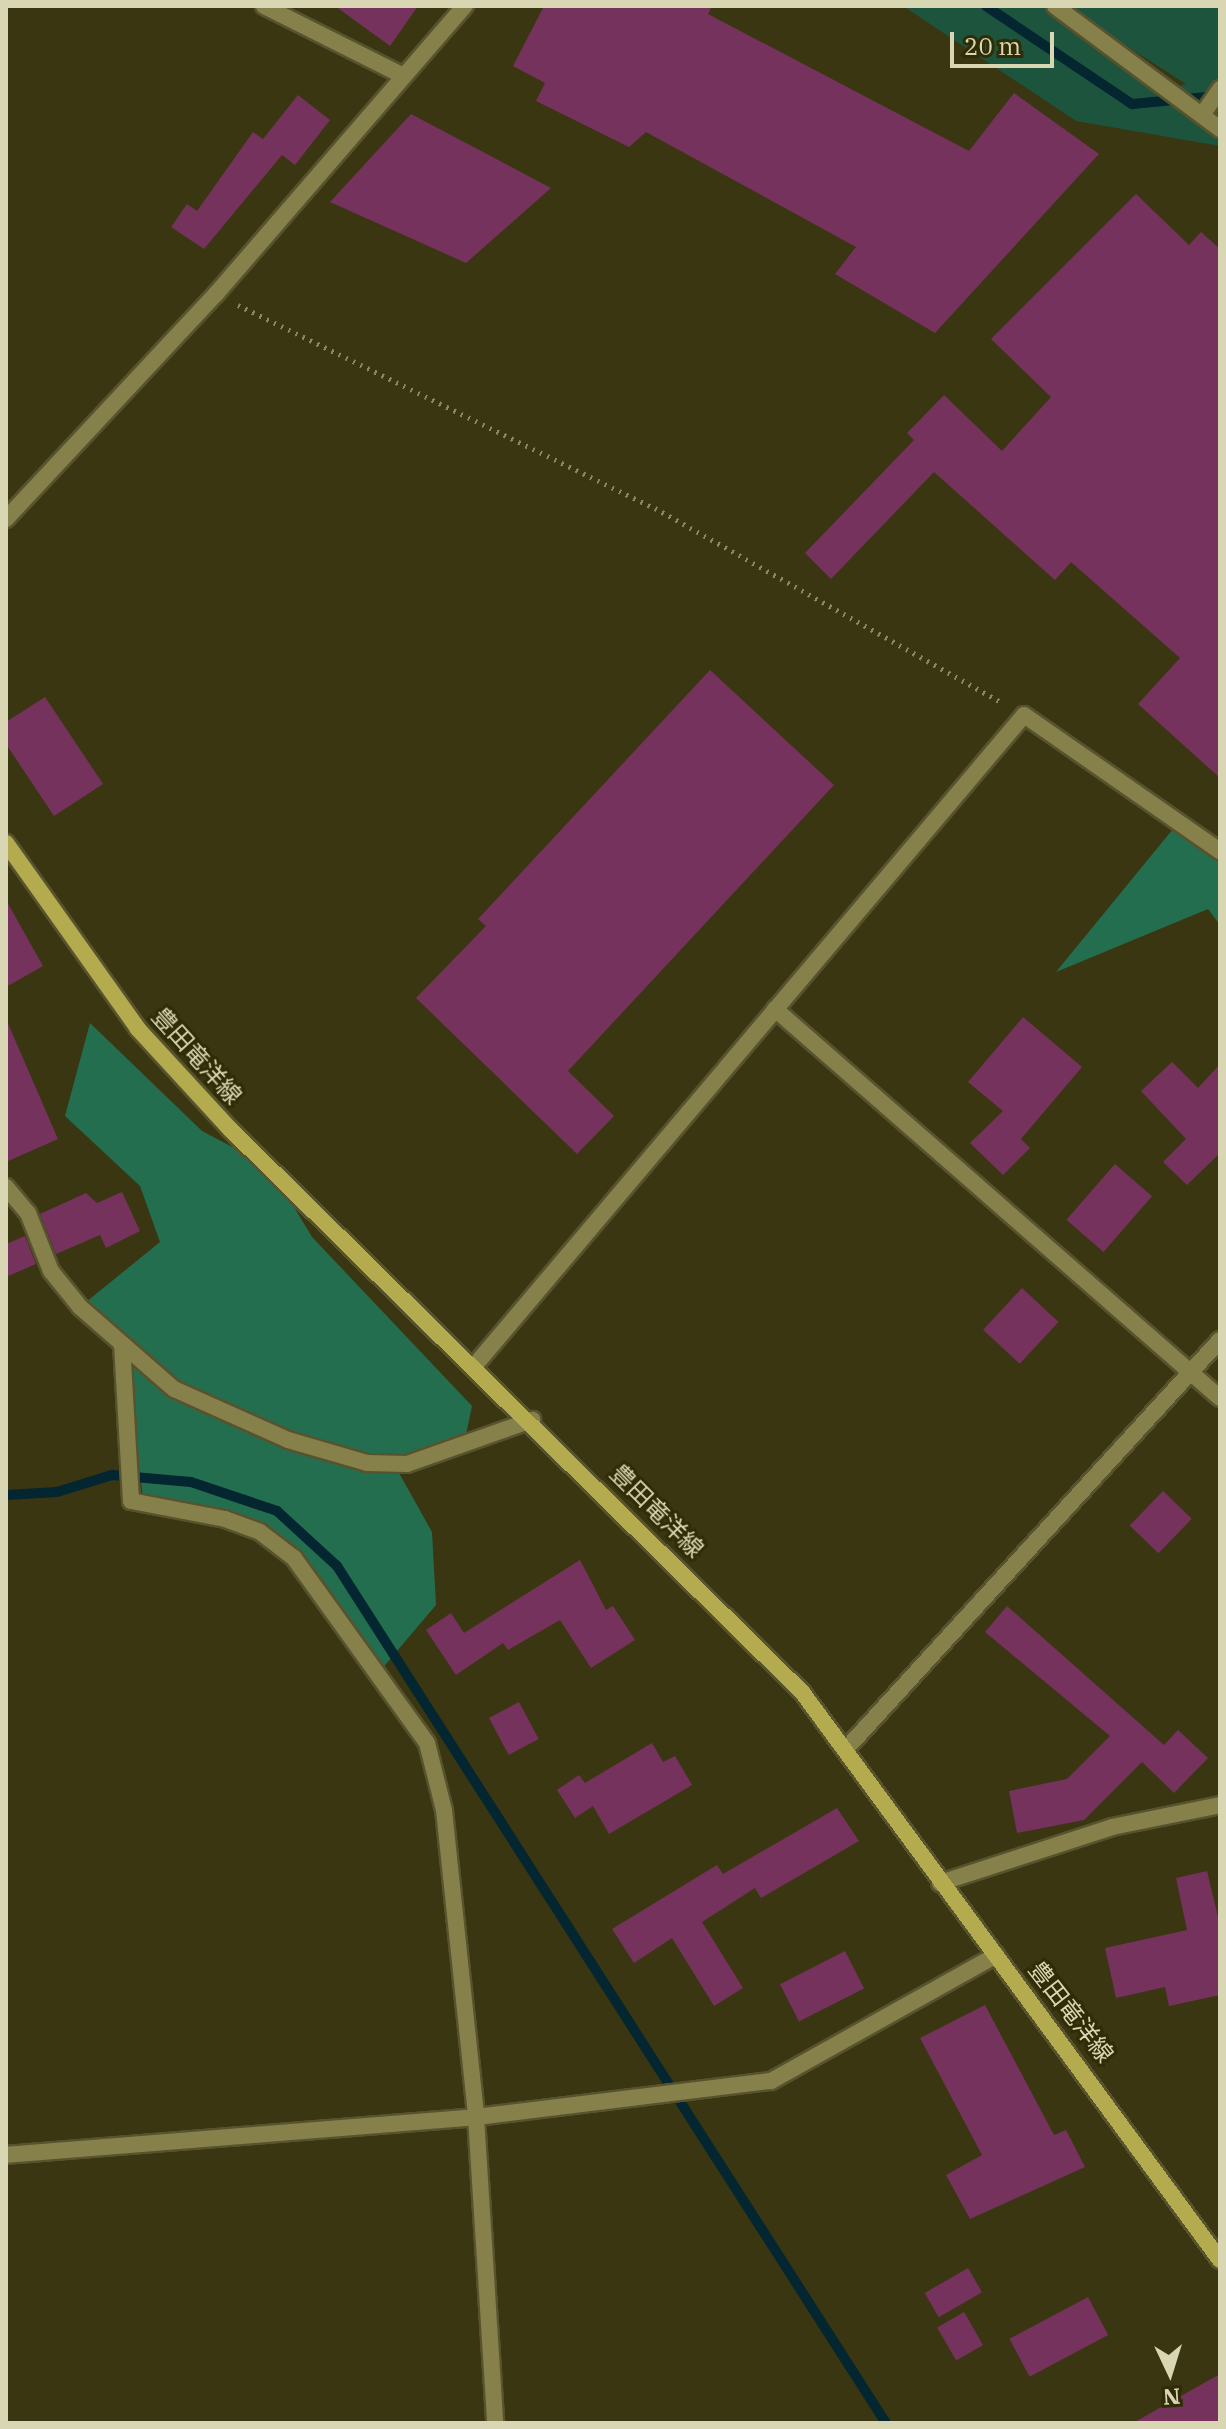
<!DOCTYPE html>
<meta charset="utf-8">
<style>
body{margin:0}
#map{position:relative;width:1226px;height:2429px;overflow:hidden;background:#3a3611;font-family:"IBM Plex Serif","Noto Sans JP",serif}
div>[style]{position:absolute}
.green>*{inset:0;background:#1d543e}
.forest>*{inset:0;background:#246e50}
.stream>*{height:10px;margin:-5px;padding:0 5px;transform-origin:5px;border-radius:5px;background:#032631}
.building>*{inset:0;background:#75325d;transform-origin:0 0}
.path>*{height:5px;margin-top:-2.5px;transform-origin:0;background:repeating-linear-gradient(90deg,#8b8764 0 2px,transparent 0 8px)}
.roads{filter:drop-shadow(2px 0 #57532e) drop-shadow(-2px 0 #57532e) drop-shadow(0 2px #57532e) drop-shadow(0 -2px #57532e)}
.minor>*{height:16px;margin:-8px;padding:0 8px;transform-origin:8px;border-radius:8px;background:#86814a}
.tertiary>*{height:16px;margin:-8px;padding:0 8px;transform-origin:8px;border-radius:8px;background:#86814a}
.secondary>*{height:16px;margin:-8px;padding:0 8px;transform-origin:8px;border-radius:8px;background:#b4ab4e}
span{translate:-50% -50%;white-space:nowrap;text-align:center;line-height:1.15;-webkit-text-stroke:6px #302c06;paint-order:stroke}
.street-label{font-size:24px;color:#d9d6b4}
.frame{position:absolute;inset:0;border:8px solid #d9d6b4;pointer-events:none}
.north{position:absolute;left:1130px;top:2333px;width:80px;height:80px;-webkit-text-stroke:6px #302c06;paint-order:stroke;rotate:176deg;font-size:22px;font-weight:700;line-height:32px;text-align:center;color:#d9d6b4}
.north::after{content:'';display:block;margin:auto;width:28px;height:36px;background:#d9d6b4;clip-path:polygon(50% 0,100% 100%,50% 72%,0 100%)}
.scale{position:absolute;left:950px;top:32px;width:104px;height:36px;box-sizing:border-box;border:4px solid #d9d6b4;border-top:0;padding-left:10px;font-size:24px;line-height:28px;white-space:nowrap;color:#d9d6b4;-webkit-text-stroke:6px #302c06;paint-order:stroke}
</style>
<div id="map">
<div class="green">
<div style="clip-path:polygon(903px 6px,1047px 6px,1168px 89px,1186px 84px,1064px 6px,1220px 6px,1220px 146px,1076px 121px)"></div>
</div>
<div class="forest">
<div style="clip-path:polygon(1173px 829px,1220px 859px,1220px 925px,1208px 909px,1056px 972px)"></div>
<div style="clip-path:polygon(90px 1023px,202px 1131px,270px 1167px,312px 1237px,472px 1406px,464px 1444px,394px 1464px,432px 1532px,436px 1605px,380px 1671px,267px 1537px,144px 1504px,122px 1344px,80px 1307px,160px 1242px,140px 1186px,65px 1116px)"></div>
</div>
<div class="stream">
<div style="left:986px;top:6px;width:176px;rotate:33.9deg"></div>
<div style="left:1132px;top:104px;width:86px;rotate:-5.3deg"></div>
<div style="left:6px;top:1495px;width:51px;rotate:-3.4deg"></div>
<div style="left:57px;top:1492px;width:58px;rotate:-17.2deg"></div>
<div style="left:112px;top:1475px;width:79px;rotate:5.1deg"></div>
<div style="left:191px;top:1482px;width:91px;rotate:18.6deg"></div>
<div style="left:277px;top:1511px;width:81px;rotate:42.5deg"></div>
<div style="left:337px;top:1566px;width:1018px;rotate:57.36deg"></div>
</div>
<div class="building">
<div style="clip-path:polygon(335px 6px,418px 6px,390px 46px)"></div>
<div style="clip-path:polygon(544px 6px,712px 6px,708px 14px,969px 151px,1014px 93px,1099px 154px,935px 333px,835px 274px,856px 247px,646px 132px,629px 147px,536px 101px,545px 83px,513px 66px)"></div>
<div style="clip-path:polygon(298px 95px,330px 120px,295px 165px,282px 155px,204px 249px,171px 227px,187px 204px,197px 211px,253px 132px,263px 139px)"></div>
<div style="clip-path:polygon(411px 114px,551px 188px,466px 263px,330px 202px)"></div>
<div style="clip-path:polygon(1136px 194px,1189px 245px,1201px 232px,1220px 249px,1220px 778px,1138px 704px,1180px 658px,1071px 562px,1055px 580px,934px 472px,831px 579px,805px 553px,914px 440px,907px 433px,944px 395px,1002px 451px,1051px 397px,991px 339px)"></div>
<div style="clip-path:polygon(710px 670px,834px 785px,568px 1071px,614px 1116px,577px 1154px,416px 998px,486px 926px,478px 919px)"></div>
<div style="clip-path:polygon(45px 697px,103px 784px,54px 816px,6px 744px,6px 722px)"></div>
<div style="clip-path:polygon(6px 900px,43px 966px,6px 987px)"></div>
<div style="clip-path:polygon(1023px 1017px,1082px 1067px,1021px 1139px,1030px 1148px,1003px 1175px,970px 1143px,1003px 1111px,968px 1082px)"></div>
<div style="clip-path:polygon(6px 1019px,58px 1139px,6px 1162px)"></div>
<div style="clip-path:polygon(1172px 1062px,1198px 1088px,1220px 1064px,1220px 1153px,1187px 1185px,1163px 1162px,1186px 1139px,1141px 1091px)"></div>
<div style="left:1115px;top:1164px;width:49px;height:74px;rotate:41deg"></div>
<div style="clip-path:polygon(122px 1192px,140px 1231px,106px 1248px,100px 1235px,56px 1254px,40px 1214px,86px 1193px,97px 1203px)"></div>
<div style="clip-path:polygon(25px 1236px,36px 1264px,6px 1277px,6px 1244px)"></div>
<div style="left:1022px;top:1288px;width:50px;height:57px;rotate:43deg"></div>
<div style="left:1163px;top:1491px;width:40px;height:48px;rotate:44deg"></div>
<div style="clip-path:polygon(580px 1560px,606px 1610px,613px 1606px,635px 1640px,591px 1668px,560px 1620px,508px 1650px,503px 1643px,456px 1675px,426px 1630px,451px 1613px,464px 1633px)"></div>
<div style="clip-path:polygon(1007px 1606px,1164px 1745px,1178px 1730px,1208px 1758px,1174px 1793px,1142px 1762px,1084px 1820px,1017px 1833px,1009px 1791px,1067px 1779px,1110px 1736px,985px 1632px)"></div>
<div style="left:519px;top:1702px;width:42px;height:34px;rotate:62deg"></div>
<div style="clip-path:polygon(652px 1743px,663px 1762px,675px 1756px,692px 1785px,609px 1834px,593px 1806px,575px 1818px,557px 1790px,579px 1775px,585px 1783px)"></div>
<div style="clip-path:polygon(837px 1808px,859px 1841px,761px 1898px,755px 1888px,702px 1922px,743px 1988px,714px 2006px,672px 1938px,634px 1963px,612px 1929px,717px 1865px,723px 1874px)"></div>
<div style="clip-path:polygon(1207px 1871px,1220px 1925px,1220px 1995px,1169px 2006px,1165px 1987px,1116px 1998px,1105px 1948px,1187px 1930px,1176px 1878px)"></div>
<div style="left:845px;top:1951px;width:42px;height:73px;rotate:63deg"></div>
<div style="clip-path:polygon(985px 2005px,1054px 2135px,1066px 2130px,1085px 2167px,970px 2219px,946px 2175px,982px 2155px,920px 2038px)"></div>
<div style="left:968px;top:2268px;width:28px;height:50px;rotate:60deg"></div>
<div style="left:1088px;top:2297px;width:43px;height:89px;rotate:62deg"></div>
<div style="left:964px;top:2312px;width:38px;height:31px;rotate:60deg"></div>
<div style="clip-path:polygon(1220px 2374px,1220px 2423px,1133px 2423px)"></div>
</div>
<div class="path">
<div style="left:238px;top:305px;width:464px;rotate:26deg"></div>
<div style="left:655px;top:508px;width:399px;rotate:29.3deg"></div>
</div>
<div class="roads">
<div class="minor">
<div style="left:264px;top:6px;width:154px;rotate:26.6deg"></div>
<div style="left:1202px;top:115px;width:32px;rotate:-55deg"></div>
<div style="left:775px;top:1009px;width:591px;rotate:41.16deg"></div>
<div style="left:6px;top:1187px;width:34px;rotate:50deg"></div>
<div style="left:28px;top:1213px;width:62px;rotate:68.4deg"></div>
<div style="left:51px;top:1271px;width:46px;rotate:51.1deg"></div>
<div style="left:80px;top:1307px;width:125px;rotate:41.1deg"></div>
<div style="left:174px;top:1389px;width:125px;rotate:24.1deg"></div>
<div style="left:288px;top:1440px;width:82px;rotate:16.2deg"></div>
<div style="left:367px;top:1463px;width:40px;rotate:1.4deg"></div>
<div style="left:407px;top:1464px;width:133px;rotate:-19.4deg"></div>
<div style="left:122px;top:1344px;width:157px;rotate:86.7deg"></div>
<div style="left:131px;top:1501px;width:96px;rotate:10.8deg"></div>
<div style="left:225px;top:1519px;width:37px;rotate:20deg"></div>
<div style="left:260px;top:1532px;width:43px;rotate:37.4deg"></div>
<div style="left:294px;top:1558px;width:228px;rotate:54.3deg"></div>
<div style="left:427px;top:1743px;width:69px;rotate:75.8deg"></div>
<div style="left:444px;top:1810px;width:309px;rotate:84deg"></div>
<div style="left:476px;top:2117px;width:307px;rotate:86.4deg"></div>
<div style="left:476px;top:1364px;width:849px;rotate:-49.82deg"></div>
<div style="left:1024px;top:715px;width:239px;rotate:34.8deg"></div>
<div style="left:846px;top:1749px;width:554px;rotate:-47.56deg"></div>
<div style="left:940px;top:1883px;width:181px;rotate:-18deg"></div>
<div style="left:1112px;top:1827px;width:110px;rotate:-11.5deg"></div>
<div style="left:6px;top:2155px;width:472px;rotate:-4.6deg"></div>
<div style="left:476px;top:2117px;width:297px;rotate:-7deg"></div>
<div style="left:771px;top:2081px;width:258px;rotate:-29.2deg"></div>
</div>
<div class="tertiary">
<div style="left:1055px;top:6px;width:206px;rotate:36.7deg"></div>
<div style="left:6px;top:519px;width:308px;rotate:-47deg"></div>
<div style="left:216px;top:294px;width:381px;rotate:-49.2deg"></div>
</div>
<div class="secondary">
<div style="left:6px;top:843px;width:228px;rotate:54.6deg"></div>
<div style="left:138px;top:1029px;width:136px;rotate:47.4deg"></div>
<div style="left:230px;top:1129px;width:803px;rotate:44.55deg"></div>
<div style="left:802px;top:1692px;width:705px;rotate:53.65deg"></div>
</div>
</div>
<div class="street-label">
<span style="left:197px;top:1056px;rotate:48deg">豊田竜洋線</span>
<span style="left:657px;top:1511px;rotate:45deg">豊田竜洋線</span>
<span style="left:1071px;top:2012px;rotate:52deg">豊田竜洋線</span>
</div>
<div class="frame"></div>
<div class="north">N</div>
<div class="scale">20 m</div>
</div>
